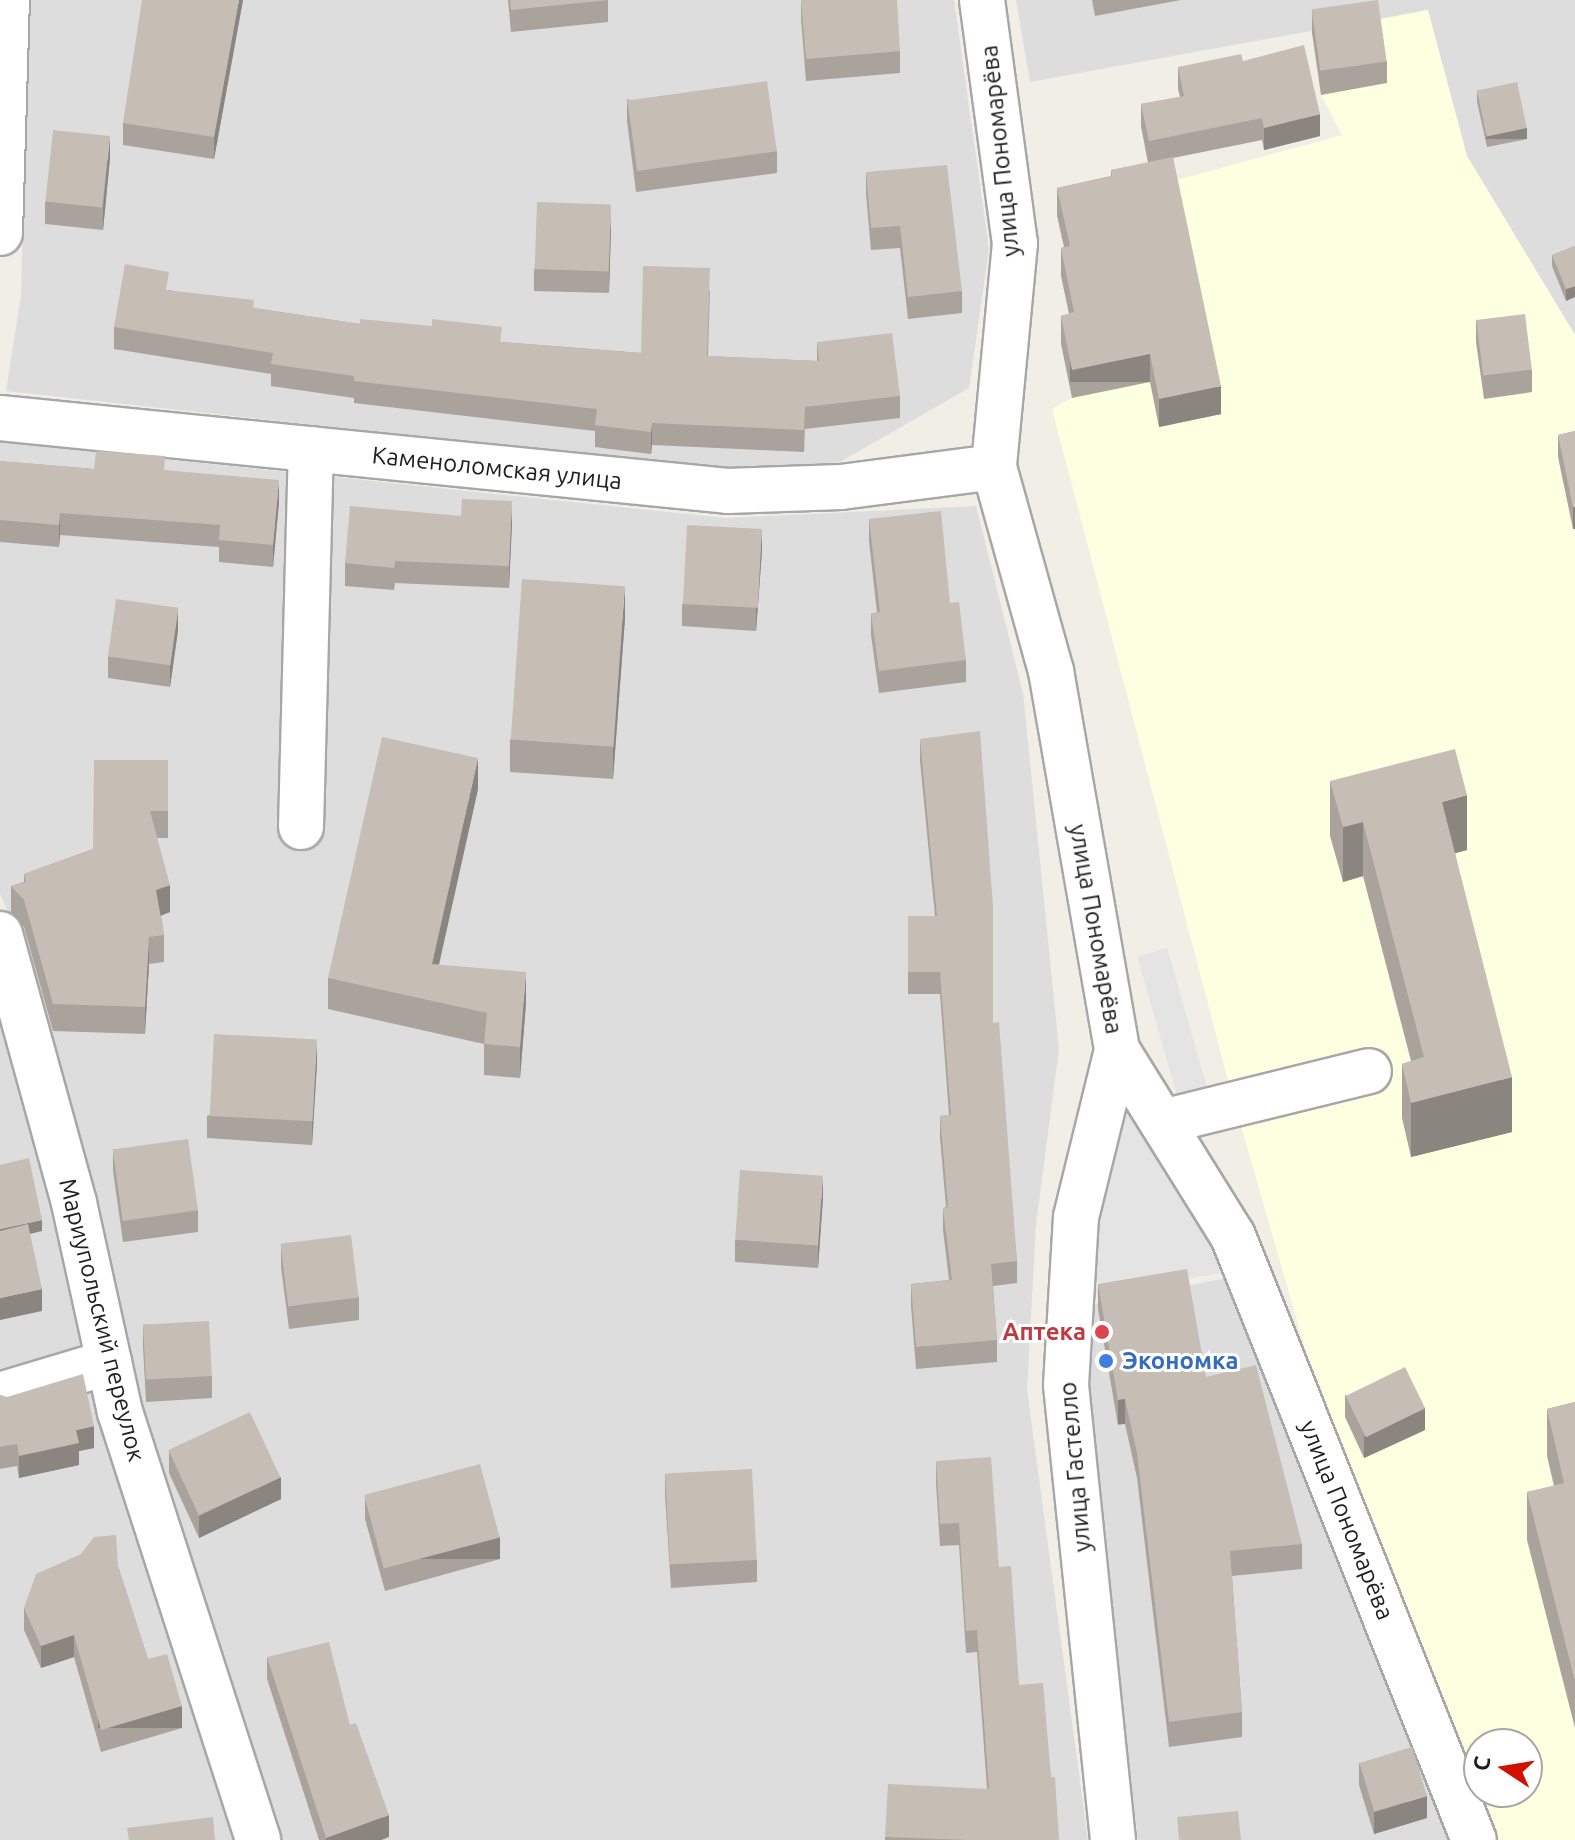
<!DOCTYPE html>
<meta charset="utf-8">
<style>
body{margin:0}
#map{position:relative;width:1575px;height:1840px;overflow:hidden;background:#f1eee6;font-family:Ubuntu,sans-serif}
div>[style]{position:absolute}
.residential>*{inset:0;background:#dedddd}
.education>*{inset:0;background:#fdffe1}
.parking>*{inset:0;background:#e4e4e4;transform-origin:0 0}
.roads{filter:drop-shadow(2px 0 #a7a7a7) drop-shadow(-2px 0 #a7a7a7) drop-shadow(0 2px #a7a7a7) drop-shadow(0 -2px #a7a7a7)}
.minor>*{height:44px;margin:-22px;padding:0 22px;transform-origin:22px;border-radius:22px;background:#fff}
.wall>*{inset:0;background:#aaa39c}
.shaded-wall>*{inset:0;background:#8b857f;transform-origin:0 0}
.building>*{inset:0;background:#c6beb5;transform-origin:0 0}
.dots>*{width:22px;height:22px;translate:-50% -50%;box-sizing:border-box;border:4px solid #fff;border-radius:50%}
span{translate:-50% -50%;white-space:nowrap;text-align:center;line-height:1.15;-webkit-text-stroke:6px #fff;paint-order:stroke}
.street-label{font-size:24px;color:#202020}
.health-label{font-size:24px;color:#be3a42;font-weight:700}
.right{translate:-100% -50%;text-align:right}
.shop-label{font-size:24px;color:#366cbe;font-weight:700}
.left{translate:0 -50%;text-align:left}
.north{position:absolute;left:1463px;top:1728px;width:80px;height:80px;box-sizing:border-box;background:#fff;border:2px solid #a6a6a6;border-radius:50%;rotate:282deg;font-size:22px;font-weight:700;line-height:32px;text-align:center;color:#202020}
.north::after{content:'';display:block;margin:auto;width:28px;height:36px;background:#d01100;clip-path:polygon(50% 0,100% 100%,50% 72%,0 100%)}
</style>
<div id="map">
<div class="residential">
<div style="clip-path:polygon(30px 0,954px 0,989px 249px,969px 388px,840px 462px,724px 470px,6px 391px,21px 295px)"></div>
<div style="clip-path:polygon(1016px 0,1575px 0,1575px 335px,1467px 156px,1427px 10px,1030px 82px)"></div>
<div style="clip-path:polygon(0 442px,726px 518px,976px 506px,1023px 693px,1059px 1049px,1036px 1224px,1027px 1390px,1088px 1840px,276px 1840px,276px 1822px,133px 1407px,17px 931px,0 894px)"></div>
<div style="clip-path:polygon(0 1015px,107px 1420px,241px 1840px,0 1840px)"></div>
<div style="clip-path:polygon(1237px 1276px,1452px 1840px,1138px 1840px,1083px 1380px,1084px 1306px)"></div>
</div>
<div class="education">
<div style="clip-path:polygon(evenodd,1428px 10px,1467px 156px,1575px 335px,1575px 1840px,1498px 1840px,1323px 1411px,1230px 1088px,1052px 409px,1072px 398px,1061px 344px,1111px 198px,1342px 135px,1321px 95px,1312px 33px,1428px 10px,1479px 1744px,1527px 1744px,1527px 1792px,1479px 1792px,1479px 1744px)"></div>
</div>
<div class="parking">
<div style="left:1167px;top:948px;width:148px;height:31px;rotate:74deg"></div>
<div style="clip-path:polygon(1135px 1101px,1210px 1238px,1221px 1273px,1094px 1295px,1091px 1231px,1114px 1106px)"></div>
</div>
<div class="roads">
<div class="minor">
<div style="left:982px;top:0;width:245px;rotate:82.3deg"></div>
<div style="left:1015px;top:243px;width:225px;rotate:95.4deg"></div>
<div style="left:994px;top:467px;width:212px;rotate:74.4deg"></div>
<div style="left:1051px;top:671px;width:385px;rotate:80.1deg"></div>
<div style="left:1117px;top:1050px;width:219px;rotate:58.1deg"></div>
<div style="left:1233px;top:1236px;width:650px;rotate:68.25deg"></div>
<div style="left:0;top:233px;width:233px;rotate:-88.3deg"></div>
<div style="left:0;top:418px;width:731px;rotate:5.73deg"></div>
<div style="left:727px;top:491px;width:114px;rotate:-2deg"></div>
<div style="left:841px;top:487px;width:154px;rotate:-7.4deg"></div>
<div style="left:301px;top:827px;width:378px;rotate:-88.5deg"></div>
<div style="left:0;top:934px;width:279px;rotate:74.6deg"></div>
<div style="left:74px;top:1203px;width:214px;rotate:77.6deg"></div>
<div style="left:120px;top:1412px;width:450px;rotate:72.1deg"></div>
<div style="left:1162px;top:1122px;width:213px;rotate:-13.8deg"></div>
<div style="left:0;top:1395px;width:114px;rotate:-16.8deg"></div>
<div style="left:1113px;top:1840px;width:457px;rotate:-95.9deg"></div>
<div style="left:1066px;top:1385px;width:168px;rotate:-86.6deg"></div>
<div style="left:1076px;top:1217px;width:172px;rotate:-76.2deg"></div>
</div>
</div>
<div class="wall">
<div style="clip-path:polygon(243px 0,214px 159px,123px 145px,123px 123px)"></div>
<div style="clip-path:polygon(508px 0,608px 0,608px 22px,511px 32px)"></div>
<div style="clip-path:polygon(801px 0,900px 51px,900px 73px,806px 81px,801px 19px)"></div>
<div style="clip-path:polygon(1092px 0,1181px 0,1095px 16px)"></div>
<div style="clip-path:polygon(1312px 11px,1387px 61px,1387px 83px,1321px 95px,1312px 33px)"></div>
<div style="clip-path:polygon(1243px 61px,1320px 136px,1264px 150px,1262px 140px,1173px 158px,1221px 414px,1159px 427px,1150px 382px,1072px 398px,1061px 344px,1061px 316px,1069px 314px,1061px 276px,1061px 248px,1064px 247px,1057px 216px,1057px 188px,1111px 176px,1111px 170px,1148px 163px,1141px 126px,1141px 104px,1180px 97px,1178px 89px,1178px 67px)"></div>
<div style="clip-path:polygon(1477px 91px,1527px 139px,1487px 147px,1477px 102px)"></div>
<div style="clip-path:polygon(627px 99px,777px 151px,777px 173px,636px 192px,627px 121px)"></div>
<div style="clip-path:polygon(110px 158px,103px 230px,45px 224px,45px 202px)"></div>
<div style="clip-path:polygon(866px 172px,962px 291px,962px 313px,908px 319px,900px 248px,871px 250px,866px 194px)"></div>
<div style="clip-path:polygon(611px 227px,609px 293px,534px 291px,534px 269px)"></div>
<div style="clip-path:polygon(1575px 246px,1566px 301px,1552px 266px,1552px 255px)"></div>
<div style="clip-path:polygon(169px 290px,254px 308px,360px 324px,502px 342px,641px 353px,710px 290px,708px 356px,817px 361px,817px 342px,900px 396px,900px 418px,805px 429px,804px 452px,652px 445px,651px 454px,595px 447px,595px 431px,354px 403px,354px 398px,271px 386px,271px 374px,114px 349px,114px 327px)"></div>
<div style="clip-path:polygon(1476px 320px,1532px 370px,1532px 392px,1484px 399px,1476px 342px)"></div>
<div style="clip-path:polygon(1575px 431px,1575px 529px,1573px 529px,1558px 457px,1558px 435px)"></div>
<div style="clip-path:polygon(0 461px,94px 469px,165px 470px,279px 502px,273px 567px,219px 562px,219px 547px,60px 535px,59px 547px,0 542px)"></div>
<div style="clip-path:polygon(869px 519px,950px 603px,966px 660px,966px 682px,879px 693px,871px 635px,871px 613px,877px 613px,869px 541px)"></div>
<div style="clip-path:polygon(512px 523px,509px 588px,395px 583px,394px 590px,345px 586px,345px 563px)"></div>
<div style="clip-path:polygon(762px 551px,756px 631px,682px 626px,682px 604px)"></div>
<div style="clip-path:polygon(625px 618px,613px 779px,510px 772px,510px 740px)"></div>
<div style="clip-path:polygon(178px 630px,170px 687px,108px 678px,108px 656px)"></div>
<div style="clip-path:polygon(920px 739px,993px 1023px,1017px 1261px,1017px 1283px,993px 1286px,997px 1340px,997px 1362px,916px 1369px,911px 1306px,911px 1284px,949px 1280px,943px 1230px,943px 1208px,946px 1207px,940px 1138px,940px 1116px,949px 1115px,940px 994px,908px 994px,908px 916px,935px 916px,920px 761px)"></div>
<div style="clip-path:polygon(168px 760px,168px 838px,157px 838px,170px 912px,161px 916px,164px 935px,164px 962px,149px 964px,145px 1034px,53px 1031px,24px 927px,11px 912px,11px 886px,24px 882px,24px 874px,93px 849px)"></div>
<div style="clip-path:polygon(1330px 781px,1467px 850px,1455px 853px,1512px 1132px,1411px 1157px,1402px 1118px,1402px 1064px,1411px 1061px,1363px 876px,1343px 882px,1330px 836px)"></div>
<div style="clip-path:polygon(478px 789px,439px 965px,526px 1003px,520px 1078px,484px 1075px,484px 1044px,328px 1009px,328px 978px)"></div>
<div style="clip-path:polygon(317px 1063px,312px 1145px,207px 1138px,207px 1116px)"></div>
<div style="clip-path:polygon(113px 1149px,198px 1210px,198px 1232px,123px 1242px,113px 1171px)"></div>
<div style="clip-path:polygon(823px 1198px,818px 1268px,735px 1262px,735px 1240px)"></div>
<div style="clip-path:polygon(281px 1245px,359px 1297px,359px 1320px,289px 1329px,281px 1267px)"></div>
<div style="clip-path:polygon(1098px 1284px,1206px 1377px,1302px 1544px,1302px 1569px,1232px 1576px,1242px 1712px,1242px 1737px,1169px 1747px,1137px 1478px,1125px 1424px,1118px 1425px,1098px 1309px)"></div>
<div style="clip-path:polygon(143px 1325px,212px 1376px,212px 1398px,146px 1402px,143px 1347px)"></div>
<div style="clip-path:polygon(0 1395px,94px 1448px,79px 1451px,79px 1465px,19px 1478px,17px 1466px,0 1469px)"></div>
<div style="clip-path:polygon(1345px 1395px,1425px 1430px,1364px 1458px,1345px 1417px)"></div>
<div style="clip-path:polygon(1575px 1402px,1575px 1728px,1527px 1540px,1527px 1492px,1554px 1486px,1547px 1456px,1547px 1409px)"></div>
<div style="clip-path:polygon(169px 1451px,281px 1499px,199px 1538px,169px 1473px)"></div>
<div style="clip-path:polygon(936px 1461px,999px 1567px,1019px 1685px,1051px 1777px,1059px 1840px,885px 1840px,885px 1837px,987px 1789px,977px 1652px,966px 1653px,959px 1545px,940px 1546px,936px 1483px)"></div>
<div style="clip-path:polygon(665px 1474px,757px 1560px,757px 1582px,671px 1588px,665px 1496px)"></div>
<div style="clip-path:polygon(365px 1497px,500px 1559px,385px 1591px,365px 1519px)"></div>
<div style="clip-path:polygon(118px 1566px,148px 1659px,182px 1728px,101px 1752px,74px 1657px,41px 1668px,24px 1630px,24px 1608px)"></div>
<div style="clip-path:polygon(267px 1657px,350px 1725px,389px 1837px,381px 1840px,319px 1840px,267px 1679px)"></div>
<div style="clip-path:polygon(1359px 1763px,1427px 1818px,1374px 1834px,1359px 1785px)"></div>
</div>
<div class="shaded-wall">
<div style="clip-path:polygon(239px 0,243px 0,214px 159px,214px 137px)"></div>
<div style="clip-path:polygon(1320px 114px,1320px 136px,1264px 150px,1264px 128px)"></div>
<div style="left:1527px;top:128px;width:11px;height:41px;rotate:90deg"></div>
<div style="clip-path:polygon(110px 136px,110px 158px,103px 230px,103px 208px)"></div>
<div style="clip-path:polygon(611px 205px,611px 227px,609px 293px,609px 271px)"></div>
<div style="clip-path:polygon(1575px 286px,1575px 297px,1566px 301px,1566px 289px)"></div>
<div style="left:1150px;top:354px;width:28px;height:80px;rotate:90deg"></div>
<div style="clip-path:polygon(1221px 386px,1221px 414px,1159px 427px,1159px 399px)"></div>
<div style="clip-path:polygon(652px 423px,652px 445px,651px 454px,651px 432px)"></div>
<div style="clip-path:polygon(279px 480px,279px 502px,273px 567px,273px 545px)"></div>
<div style="clip-path:polygon(512px 501px,512px 523px,509px 588px,509px 566px)"></div>
<div style="left:1573px;top:507px;width:2px;height:22px"></div>
<div style="clip-path:polygon(60px 513px,60px 535px,59px 547px,59px 525px)"></div>
<div style="clip-path:polygon(762px 529px,762px 551px,756px 631px,756px 609px)"></div>
<div style="clip-path:polygon(625px 586px,625px 618px,613px 779px,613px 747px)"></div>
<div style="clip-path:polygon(178px 608px,178px 630px,170px 687px,170px 665px)"></div>
<div style="clip-path:polygon(478px 758px,478px 789px,432px 995px,432px 964px)"></div>
<div style="clip-path:polygon(1467px 795px,1467px 850px,1442px 857px,1442px 802px)"></div>
<div style="clip-path:polygon(1363px 822px,1363px 876px,1343px 882px,1343px 827px)"></div>
<div style="clip-path:polygon(170px 885px,170px 912px,156px 917px,156px 890px)"></div>
<div style="clip-path:polygon(149px 937px,149px 964px,145px 1034px,145px 1007px)"></div>
<div style="clip-path:polygon(526px 972px,526px 1003px,520px 1078px,520px 1047px)"></div>
<div style="clip-path:polygon(317px 1040px,317px 1063px,312px 1145px,312px 1123px)"></div>
<div style="clip-path:polygon(1512px 1077px,1512px 1132px,1411px 1157px,1411px 1103px)"></div>
<div style="clip-path:polygon(823px 1176px,823px 1198px,818px 1268px,818px 1246px)"></div>
<div style="clip-path:polygon(42px 1220px,42px 1231px,0 1241px,0 1229px)"></div>
<div style="clip-path:polygon(42px 1289px,42px 1311px,0 1320px,0 1298px)"></div>
<div style="left:1125px;top:1399px;width:25px;height:7px;rotate:90deg"></div>
<div style="clip-path:polygon(1425px 1408px,1425px 1430px,1364px 1458px,1364px 1436px)"></div>
<div style="clip-path:polygon(94px 1426px,94px 1448px,79px 1451px,79px 1465px,19px 1478px,19px 1456px,76px 1430px)"></div>
<div style="clip-path:polygon(281px 1477px,281px 1499px,199px 1538px,199px 1516px)"></div>
<div style="left:500px;top:1537px;width:22px;height:119px;rotate:90deg"></div>
<div style="clip-path:polygon(74px 1635px,74px 1657px,41px 1668px,41px 1646px)"></div>
<div style="left:182px;top:1706px;width:22px;height:84px;rotate:90deg"></div>
<div style="clip-path:polygon(1427px 1796px,1427px 1818px,1374px 1834px,1374px 1812px)"></div>
<div style="clip-path:polygon(389px 1815px,389px 1837px,381px 1840px,326px 1840px,326px 1838px)"></div>
</div>
<div class="building">
<div style="clip-path:polygon(142px 0,239px 0,214px 137px,123px 123px)"></div>
<div style="clip-path:polygon(510px 0,608px 0,511px 10px)"></div>
<div style="clip-path:polygon(801px 0,897px 0,900px 51px,806px 59px)"></div>
<div style="left:1378px;top:0;width:62px;height:67px;rotate:82deg"></div>
<div style="clip-path:polygon(1304px 45px,1320px 114px,1264px 128px,1262px 118px,1149px 141px,1141px 104px,1184px 96px,1178px 67px,1241px 54px,1243px 61px)"></div>
<div style="left:767px;top:81px;width:71px;height:141px;rotate:82deg"></div>
<div style="left:1517px;top:82px;width:47px;height:41px;rotate:78deg"></div>
<div style="left:53px;top:130px;width:57px;height:72px;rotate:6deg"></div>
<div style="clip-path:polygon(1173px 157px,1221px 386px,1159px 399px,1150px 354px,1072px 370px,1061px 316px,1074px 312px,1061px 248px,1070px 246px,1057px 188px,1112px 176px,1111px 170px)"></div>
<div style="clip-path:polygon(947px 165px,962px 291px,908px 297px,900px 226px,871px 228px,866px 172px)"></div>
<div style="left:537px;top:202px;width:74px;height:67px;rotate:2deg"></div>
<div style="clip-path:polygon(1575px 246px,1575px 286px,1566px 289px,1552px 255px)"></div>
<div style="clip-path:polygon(125px 264px,169px 272px,166px 290px,254px 300px,253px 308px,360px 324px,360px 319px,432px 326px,432px 319px,502px 327px,500px 342px,641px 353px,643px 266px,710px 268px,707px 356px,819px 361px,817px 342px,892px 333px,900px 396px,805px 407px,804px 430px,652px 423px,651px 432px,595px 425px,597px 409px,354px 381px,354px 376px,271px 364px,273px 353px,114px 327px)"></div>
<div style="left:1525px;top:314px;width:56px;height:49px;rotate:83deg"></div>
<div style="clip-path:polygon(1575px 431px,1575px 507px,1573px 507px,1558px 435px)"></div>
<div style="clip-path:polygon(96px 451px,165px 456px,164px 470px,279px 480px,273px 545px,219px 540px,220px 525px,60px 513px,59px 525px,0 520px,0 461px,94px 469px)"></div>
<div style="clip-path:polygon(462px 499px,512px 501px,509px 566px,395px 561px,394px 568px,345px 563px,350px 506px,461px 516px)"></div>
<div style="clip-path:polygon(941px 511px,950px 603px,959px 602px,966px 660px,879px 671px,871px 613px,880px 612px,869px 519px)"></div>
<div style="left:687px;top:525px;width:75px;height:79px;rotate:3deg"></div>
<div style="left:522px;top:579px;width:103px;height:161px;rotate:4deg"></div>
<div style="left:116px;top:599px;width:63px;height:58px;rotate:8deg"></div>
<div style="clip-path:polygon(980px 731px,993px 906px,993px 1023px,999px 1022px,1017px 1261px,991px 1264px,997px 1340px,916px 1347px,911px 1284px,952px 1280px,943px 1208px,948px 1207px,940px 1116px,951px 1115px,940px 972px,908px 972px,908px 916px,937px 916px,920px 739px)"></div>
<div style="clip-path:polygon(382px 737px,478px 758px,432px 964px,526px 972px,520px 1047px,484px 1044px,487px 1013px,328px 978px)"></div>
<div style="clip-path:polygon(1455px 749px,1467px 795px,1442px 802px,1512px 1077px,1411px 1103px,1402px 1064px,1424px 1057px,1363px 822px,1343px 827px,1330px 781px)"></div>
<div style="clip-path:polygon(94px 760px,168px 760px,168px 811px,150px 811px,170px 885px,156px 890px,164px 935px,149px 937px,145px 1007px,53px 1004px,24px 900px,11px 886px,26px 882px,24px 874px,93px 849px)"></div>
<div style="left:214px;top:1034px;width:103px;height:82px;rotate:3deg"></div>
<div style="left:188px;top:1139px;width:72px;height:76px;rotate:82deg"></div>
<div style="clip-path:polygon(29px 1158px,42px 1220px,0 1229px,0 1165px)"></div>
<div style="left:740px;top:1170px;width:83px;height:70px;rotate:4deg"></div>
<div style="clip-path:polygon(28px 1224px,42px 1289px,0 1298px,0 1231px)"></div>
<div style="left:351px;top:1235px;width:63px;height:71px;rotate:83deg"></div>
<div style="clip-path:polygon(1187px 1269px,1206px 1377px,1256px 1365px,1302px 1544px,1230px 1551px,1242px 1712px,1169px 1722px,1137px 1453px,1125px 1399px,1118px 1400px,1098px 1284px)"></div>
<div style="left:209px;top:1321px;width:55px;height:66px;rotate:87deg"></div>
<div style="left:1405px;top:1367px;width:46px;height:66px;rotate:64deg"></div>
<div style="clip-path:polygon(83px 1374px,94px 1426px,76px 1430px,79px 1443px,19px 1456px,17px 1444px,0 1447px,0 1395px,7px 1397px)"></div>
<div style="clip-path:polygon(1575px 1402px,1575px 1681px,1527px 1492px,1564px 1483px,1547px 1409px)"></div>
<div style="left:250px;top:1412px;width:72px;height:90px;rotate:65deg"></div>
<div style="clip-path:polygon(991px 1457px,999px 1567px,1011px 1566px,1019px 1685px,1043px 1683px,1051px 1777px,1055px 1777px,1059px 1840px,968px 1840px,885px 1837px,888px 1784px,989px 1789px,977px 1630px,966px 1631px,959px 1523px,940px 1524px,936px 1461px)"></div>
<div style="left:480px;top:1464px;width:76px;height:120px;rotate:75deg"></div>
<div style="left:752px;top:1469px;width:91px;height:87px;rotate:87deg"></div>
<div style="clip-path:polygon(116px 1535px,118px 1566px,148px 1659px,167px 1654px,182px 1706px,101px 1730px,74px 1635px,41px 1646px,24px 1608px,36px 1574px,81px 1554px,94px 1537px)"></div>
<div style="clip-path:polygon(329px 1642px,350px 1725px,356px 1723px,389px 1815px,326px 1838px,267px 1657px)"></div>
<div style="left:1412px;top:1747px;width:51px;height:55px;rotate:73deg"></div>
<div style="clip-path:polygon(1238px 1811px,1241px 1840px,1179px 1840px,1177px 1817px)"></div>
<div style="clip-path:polygon(213px 1817px,215px 1840px,129px 1840px,127px 1828px)"></div>
</div>
<div class="dots">
<div style="left:1102px;top:1332px;background:#e0444e"></div>
<div style="left:1106px;top:1361px;background:#3f7fe0"></div>
</div>
<div class="street-label">
<span style="left:1000px;top:151px;rotate:-96deg">улица Пономарёва</span>
<span style="left:497px;top:468px;rotate:6deg">Каменоломская улица</span>
<span style="left:1096px;top:929px;rotate:80deg">улица Пономарёва</span>
<span style="left:102px;top:1320px;rotate:76deg">Мариупольский переулок</span>
<span style="left:1075px;top:1467px;rotate:-95deg">улица Гастелло</span>
<span style="left:1347px;top:1520px;rotate:68deg">улица Пономарёва</span>
</div>
<div class="health-label">
<span class="right" style="left:1086px;top:1332px">Аптека</span>
</div>
<div class="shop-label">
<span class="left" style="left:1122px;top:1361px">Экономка</span>
</div>
<div class="north">С</div>
</div>
